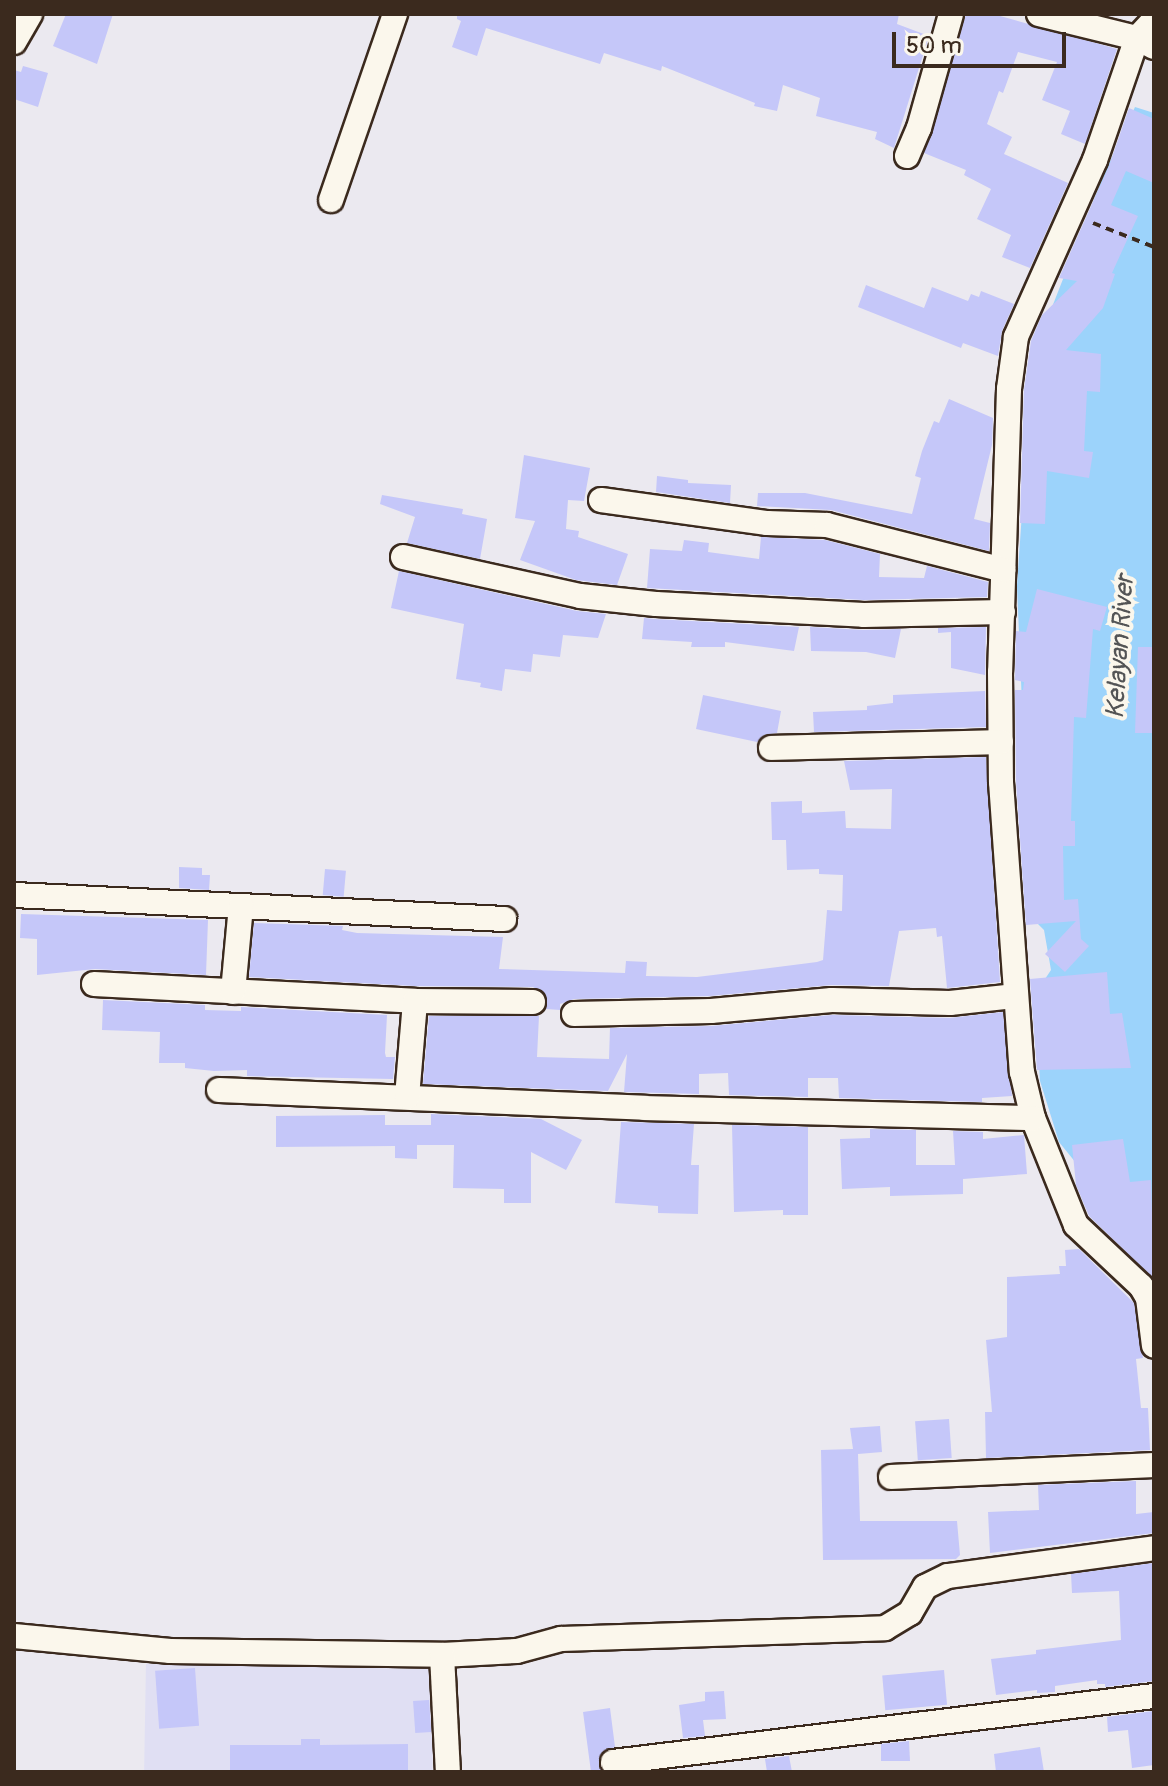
<!DOCTYPE html>
<style>
body{margin:0}
#map{position:relative;width:1168px;height:1786px;overflow:hidden;background:#ebe9f0;font-family:Pangolin,sans-serif}
div>[style]{position:absolute}
.built>*{inset:0;background:#e0dff3;transform-origin:0 0}
.water>*{inset:0;background:#9cd3fb}
.building>*{inset:0;background:#c5c7f9;transform-origin:0 0}
.path>*{height:4px;margin-top:-2px;transform-origin:0;background:repeating-linear-gradient(90deg,#3b2a1e 0 8px,transparent 0 14px)}
.roads{filter:drop-shadow(2px 0 #3b2a1e) drop-shadow(-2px 0 #3b2a1e) drop-shadow(0 2px #3b2a1e) drop-shadow(0 -2px #3b2a1e)}
.minor>*{height:24px;margin:-12px;padding:0 12px;transform-origin:12px;border-radius:12px;background:#fbf7ec}
span{translate:-50% -50%;white-space:nowrap;text-align:center;line-height:1.15;-webkit-text-stroke:8px #fbf7ec;paint-order:stroke}
.water-label{font-size:26px;color:#535455;font-style:italic}
.frame{position:absolute;inset:0;border:16px solid #3b2a1e;pointer-events:none}
.scale{position:absolute;left:892px;top:32px;width:174px;height:36px;box-sizing:border-box;border:4px solid #3b2a1e;border-top:0;padding-left:10px;font-size:24px;line-height:28px;white-space:nowrap;color:#3b2a1e;-webkit-text-stroke:6px #fbf7ec;paint-order:stroke}
</style>
<div id="map">
<div class="built">
<div style="left:146px;top:1664px;width:288px;height:109px;rotate:1deg"></div>
</div>
<div class="water">
<div style="clip-path:polygon(1135px 107px,1154px 113px,1154px 1259px,1059px 1142px,1040px 1081px,1035px 994px,1051px 970px,1044px 930px,1031px 917px,1017px 586px,1025px 468px,1045px 325px,1103px 177px)"></div>
</div>
<div class="building">
<div style="clip-path:polygon(66px 14px,113px 14px,97px 64px,53px 46px)"></div>
<div style="clip-path:polygon(457px 14px,899px 14px,897px 24px,929px 36px,894px 148px,875px 139px,877px 132px,816px 116px,820px 98px,783px 85px,777px 111px,754px 106px,755px 103px,662px 66px,661px 71px,604px 53px,600px 64px,486px 28px,477px 56px,452px 47px,461px 21px,457px 19px)"></div>
<div style="clip-path:polygon(966px 14px,993px 14px,1117px 49px,1085px 144px,1061px 134px,1070px 111px,1042px 100px,1057px 62px,1018px 52px,1003px 93px,999px 91px,987px 124px,1012px 137px,1004px 154px,1068px 183px,1030px 268px,1002px 257px,1011px 235px,977px 219px,991px 189px,964px 175px,966px 170px,924px 153px)"></div>
<div style="clip-path:polygon(23px 66px,48px 73px,38px 107px,14px 99px,14px 70px,21px 72px)"></div>
<div style="clip-path:polygon(1129px 108px,1154px 119px,1154px 183px,1126px 171px,1111px 205px,1138px 216px,1112px 273px,1115px 274px,1103px 308px,1066px 350px,1101px 354px,1100px 392px,1087px 391px,1084px 451px,1093px 452px,1089px 478px,1047px 471px,1045px 524px,1020px 523px,1024px 390px,1031px 341px,1042px 315px,1077px 281px,1059px 278px,1109px 166px)"></div>
<div style="clip-path:polygon(866px 285px,924px 308px,932px 287px,968px 301px,971px 294px,979px 297px,981px 291px,1014px 304px,1002px 331px,998px 356px,963px 343px,961px 348px,858px 307px)"></div>
<div style="clip-path:polygon(949px 399px,993px 418px,992px 445px,974px 519px,990px 523px,989px 551px,831px 510px,757px 506px,758px 493px,805px 493px,912px 514px,921px 478px,915px 476px,922px 451px,934px 421px,939px 423px)"></div>
<div style="clip-path:polygon(524px 455px,590px 468px,584px 501px,568px 500px,566px 529px,579px 531px,578px 537px,628px 554px,617px 585px,576px 580px,520px 560px,535px 521px,515px 518px)"></div>
<div style="clip-path:polygon(657px 476px,688px 480px,688px 483px,731px 485px,730px 503px,656px 492px)"></div>
<div style="clip-path:polygon(382px 495px,463px 509px,462px 514px,487px 519px,480px 559px,407px 543px,415px 517px,380px 504px)"></div>
<div style="clip-path:polygon(761px 537px,825px 540px,880px 554px,879px 577px,924px 578px,927px 566px,988px 582px,987px 597px,864px 600px,647px 588px,650px 549px,682px 551px,684px 540px,709px 543px,708px 552px,759px 559px)"></div>
<div style="clip-path:polygon(399px 571px,577px 611px,606px 614px,598px 638px,563px 635px,560px 657px,533px 654px,531px 672px,505px 669px,502px 691px,480px 687px,481px 683px,456px 679px,464px 624px,391px 608px)"></div>
<div style="clip-path:polygon(1037px 589px,1107px 607px,1100px 631px,1093px 629px,1086px 718px,1074px 717px,1071px 821px,1075px 821px,1075px 846px,1063px 846px,1064px 900px,1078px 899px,1081px 939px,1089px 946px,1065px 972px,1045px 954px,1076px 921px,1026px 925px,1016px 781px,1015px 690px,1023px 690px,1024px 682px,1015px 680px,1016px 631px,1026px 632px)"></div>
<div style="clip-path:polygon(644px 618px,655px 619px,799px 627px,794px 651px,725px 642px,725px 647px,691px 647px,692px 642px,642px 639px)"></div>
<div style="clip-path:polygon(810px 627px,863px 630px,901px 629px,895px 658px,866px 652px,811px 651px)"></div>
<div style="clip-path:polygon(986px 627px,985px 675px,951px 668px,951px 632px,938px 633px,938px 628px)"></div>
<div style="clip-path:polygon(1138px 647px,1154px 647px,1154px 733px,1135px 733px)"></div>
<div style="clip-path:polygon(985px 691px,986px 727px,814px 732px,813px 712px,867px 710px,867px 706px,893px 703px,893px 695px)"></div>
<div style="clip-path:polygon(703px 695px,781px 711px,777px 733px,764px 735px,757px 742px,696px 729px)"></div>
<div style="clip-path:polygon(986px 757px,1000px 982px,947px 988px,942px 936px,937px 937px,936px 928px,899px 931px,889px 986px,831px 985px,710px 996px,574px 999px,560px 1004px,560px 1010px,546px 1009px,546px 994px,533px 987px,415px 986px,249px 977px,254px 923px,343px 926px,342px 930px,357px 933px,503px 937px,499px 969px,625px 973px,626px 961px,647px 962px,646px 976px,697px 977px,817px 962px,823px 960px,827px 910px,842px 911px,843px 875px,819px 874px,819px 869px,787px 870px,786px 840px,772px 840px,771px 802px,802px 801px,802px 813px,845px 811px,846px 828px,891px 829px,892px 789px,850px 790px,844px 761px)"></div>
<div style="clip-path:polygon(179px 867px,202px 868px,202px 875px,210px 875px,209px 890px,179px 888px)"></div>
<div style="left:325px;top:869px;width:21px;height:26px;rotate:5deg"></div>
<div style="clip-path:polygon(21px 914px,208px 920px,206px 975px,95px 969px,37px 975px,37px 939px,20px 938px)"></div>
<div style="clip-path:polygon(1107px 972px,1110px 1014px,1122px 1013px,1131px 1068px,1037px 1070px,1030px 979px)"></div>
<div style="clip-path:polygon(103px 1000px,205px 1005px,205px 1010px,241px 1011px,241px 1007px,387px 1015px,385px 1053px,386px 1057px,395px 1057px,393px 1079px,247px 1076px,247px 1070px,214px 1071px,185px 1068px,185px 1063px,159px 1063px,160px 1032px,102px 1030px)"></div>
<div style="clip-path:polygon(1003px 1012px,1012px 1096px,982px 1098px,982px 1102px,839px 1098px,838px 1078px,808px 1078px,808px 1097px,729px 1095px,728px 1073px,699px 1074px,699px 1094px,624px 1092px,627px 1054px,608px 1091px,423px 1084px,429px 1016px,539px 1016px,537px 1057px,609px 1059px,610px 1028px,711px 1026px,832px 1015px,950px 1018px)"></div>
<div style="clip-path:polygon(431px 1114px,541px 1119px,582px 1140px,566px 1170px,531px 1152px,531px 1203px,504px 1203px,504px 1189px,453px 1188px,454px 1145px,417px 1145px,417px 1159px,395px 1158px,395px 1146px,276px 1147px,276px 1116px,385px 1115px,385px 1125px,431px 1125px)"></div>
<div style="clip-path:polygon(621px 1122px,694px 1124px,691px 1165px,699px 1165px,698px 1214px,658px 1213px,658px 1206px,615px 1203px)"></div>
<div style="clip-path:polygon(732px 1125px,808px 1127px,808px 1215px,783px 1215px,783px 1210px,734px 1212px)"></div>
<div style="clip-path:polygon(870px 1129px,916px 1130px,916px 1165px,955px 1165px,953px 1131px,983px 1132px,983px 1139px,1024px 1135px,1027px 1174px,963px 1179px,963px 1194px,890px 1196px,890px 1187px,842px 1189px,840px 1139px,870px 1138px)"></div>
<div style="clip-path:polygon(1123px 1139px,1130px 1182px,1151px 1180px,1154px 1279px,1089px 1216px,1076px 1185px,1072px 1145px)"></div>
<div style="clip-path:polygon(1079px 1249px,1134px 1303px,1143px 1358px,1136px 1359px,1141px 1408px,1148px 1408px,1150px 1450px,986px 1458px,985px 1412px,992px 1412px,986px 1340px,1007px 1337px,1007px 1277px,1060px 1274px,1059px 1266px,1066px 1266px,1065px 1250px)"></div>
<div style="left:949px;top:1419px;width:39px;height:34px;rotate:86deg"></div>
<div style="clip-path:polygon(880px 1426px,882px 1452px,858px 1454px,860px 1521px,957px 1521px,960px 1555px,956px 1559px,823px 1560px,821px 1450px,853px 1449px,850px 1428px)"></div>
<div style="clip-path:polygon(1136px 1481px,1136px 1514px,1154px 1512px,1154px 1533px,990px 1553px,988px 1512px,1039px 1510px,1038px 1485px)"></div>
<div style="clip-path:polygon(1154px 1563px,1154px 1681px,1105px 1687px,1105px 1684px,1097px 1684px,1097px 1680px,1055px 1686px,1055px 1692px,1037px 1693px,1037px 1690px,996px 1695px,991px 1659px,1036px 1654px,1036px 1650px,1121px 1640px,1119px 1591px,1072px 1593px,1071px 1574px)"></div>
<div style="left:195px;top:1668px;width:58px;height:40px;rotate:86deg"></div>
<div style="left:944px;top:1670px;width:35px;height:62px;rotate:85deg"></div>
<div style="clip-path:polygon(724px 1691px,726px 1719px,703px 1720px,705px 1736px,683px 1738px,679px 1705px,705px 1701px,705px 1692px)"></div>
<div style="left:429px;top:1700px;width:32px;height:16px;rotate:86deg"></div>
<div style="clip-path:polygon(610px 1708px,615px 1747px,600px 1755px,602px 1772px,591px 1772px,583px 1712px)"></div>
<div style="clip-path:polygon(1154px 1711px,1154px 1765px,1132px 1768px,1128px 1730px,1108px 1732px,1107px 1717px)"></div>
<div style="clip-path:polygon(301px 1739px,320px 1739px,320px 1745px,408px 1744px,408px 1772px,230px 1772px,230px 1745px,301px 1745px)"></div>
<div style="clip-path:polygon(909px 1741px,910px 1761px,881px 1761px,881px 1744px)"></div>
<div style="clip-path:polygon(1040px 1747px,1044px 1772px,996px 1772px,994px 1754px)"></div>
<div style="clip-path:polygon(789px 1756px,792px 1772px,767px 1772px,765px 1759px)"></div>
</div>
<div class="path">
<div style="left:1093px;top:223px;width:66px;rotate:21.5deg"></div>
</div>
<div class="roads">
<div class="minor">
<div style="left:1039px;top:14px;width:101px;rotate:13.8deg"></div>
<div style="left:1137px;top:38px;width:19px;rotate:28deg"></div>
<div style="left:1154px;top:20px;width:25px;rotate:133deg"></div>
<div style="left:1137px;top:38px;width:129px;rotate:109deg"></div>
<div style="left:1095px;top:160px;width:194px;rotate:114.1deg"></div>
<div style="left:1016px;top:337px;width:52px;rotate:97.7deg"></div>
<div style="left:1009px;top:389px;width:283px;rotate:91.8deg"></div>
<div style="left:1000px;top:672px;width:110px;rotate:89.5deg"></div>
<div style="left:1001px;top:782px;width:291px;rotate:85.9deg"></div>
<div style="left:1022px;top:1072px;width:47px;rotate:76.6deg"></div>
<div style="left:1033px;top:1118px;width:115px;rotate:68.1deg"></div>
<div style="left:1076px;top:1225px;width:89px;rotate:43.2deg"></div>
<div style="left:1141px;top:1286px;width:14px;rotate:60deg"></div>
<div style="left:1148px;top:1298px;width:48px;rotate:82.9deg"></div>
<div style="left:14px;top:42px;width:32px;rotate:-60deg"></div>
<div style="left:907px;top:156px;width:30px;rotate:-67deg"></div>
<div style="left:919px;top:128px;width:118px;rotate:-74.3deg"></div>
<div style="left:331px;top:200px;width:197px;rotate:-71deg"></div>
<div style="left:601px;top:500px;width:168px;rotate:7.9deg"></div>
<div style="left:767px;top:523px;width:60px;rotate:1.9deg"></div>
<div style="left:827px;top:525px;width:182px;rotate:14.3deg"></div>
<div style="left:403px;top:557px;width:181px;rotate:12.4deg"></div>
<div style="left:580px;top:596px;width:76px;rotate:6deg"></div>
<div style="left:656px;top:604px;width:208px;rotate:3deg"></div>
<div style="left:864px;top:615px;width:139px;rotate:-1.2deg"></div>
<div style="left:771px;top:748px;width:230px;rotate:-1.5deg"></div>
<div style="left:14px;top:895px;width:491px;rotate:2.8deg"></div>
<div style="left:94px;top:984px;width:321px;rotate:3deg"></div>
<div style="left:415px;top:1001px;width:118px;rotate:0.5deg"></div>
<div style="left:233px;top:992px;width:86px;rotate:-84.7deg"></div>
<div style="left:574px;top:1014px;width:137px;rotate:-1.3deg"></div>
<div style="left:711px;top:1011px;width:121px;rotate:-5.2deg"></div>
<div style="left:832px;top:1000px;width:118px;rotate:1.5deg"></div>
<div style="left:950px;top:1003px;width:64px;rotate:-6.2deg"></div>
<div style="left:219px;top:1090px;width:426px;rotate:2.4deg"></div>
<div style="left:645px;top:1108px;width:388px;rotate:1.5deg"></div>
<div style="left:407px;top:1097px;width:96px;rotate:-85.2deg"></div>
<div style="left:891px;top:1477px;width:263px;rotate:-2.6deg"></div>
<div style="left:14px;top:1636px;width:157px;rotate:5.5deg"></div>
<div style="left:170px;top:1651px;width:272px;rotate:0.8deg"></div>
<div style="left:442px;top:1655px;width:75px;rotate:-3.1deg"></div>
<div style="left:517px;top:1651px;width:46px;rotate:-15.3deg"></div>
<div style="left:561px;top:1639px;width:324px;rotate:-1.9deg"></div>
<div style="left:885px;top:1628px;width:29px;rotate:-31deg"></div>
<div style="left:910px;top:1613px;width:30px;rotate:-60deg"></div>
<div style="left:925px;top:1587px;width:25px;rotate:-26deg"></div>
<div style="left:948px;top:1576px;width:208px;rotate:-7.7deg"></div>
<div style="left:442px;top:1655px;width:117px;rotate:87.1deg"></div>
<div style="left:613px;top:1762px;width:545px;rotate:-6.96deg"></div>
</div>
</div>
<div class="water-label">
<span style="left:1121px;top:647px;rotate:-86deg">Kelayan River</span>
</div>
<div class="frame"></div>
<div class="scale">50 m</div>
</div>
